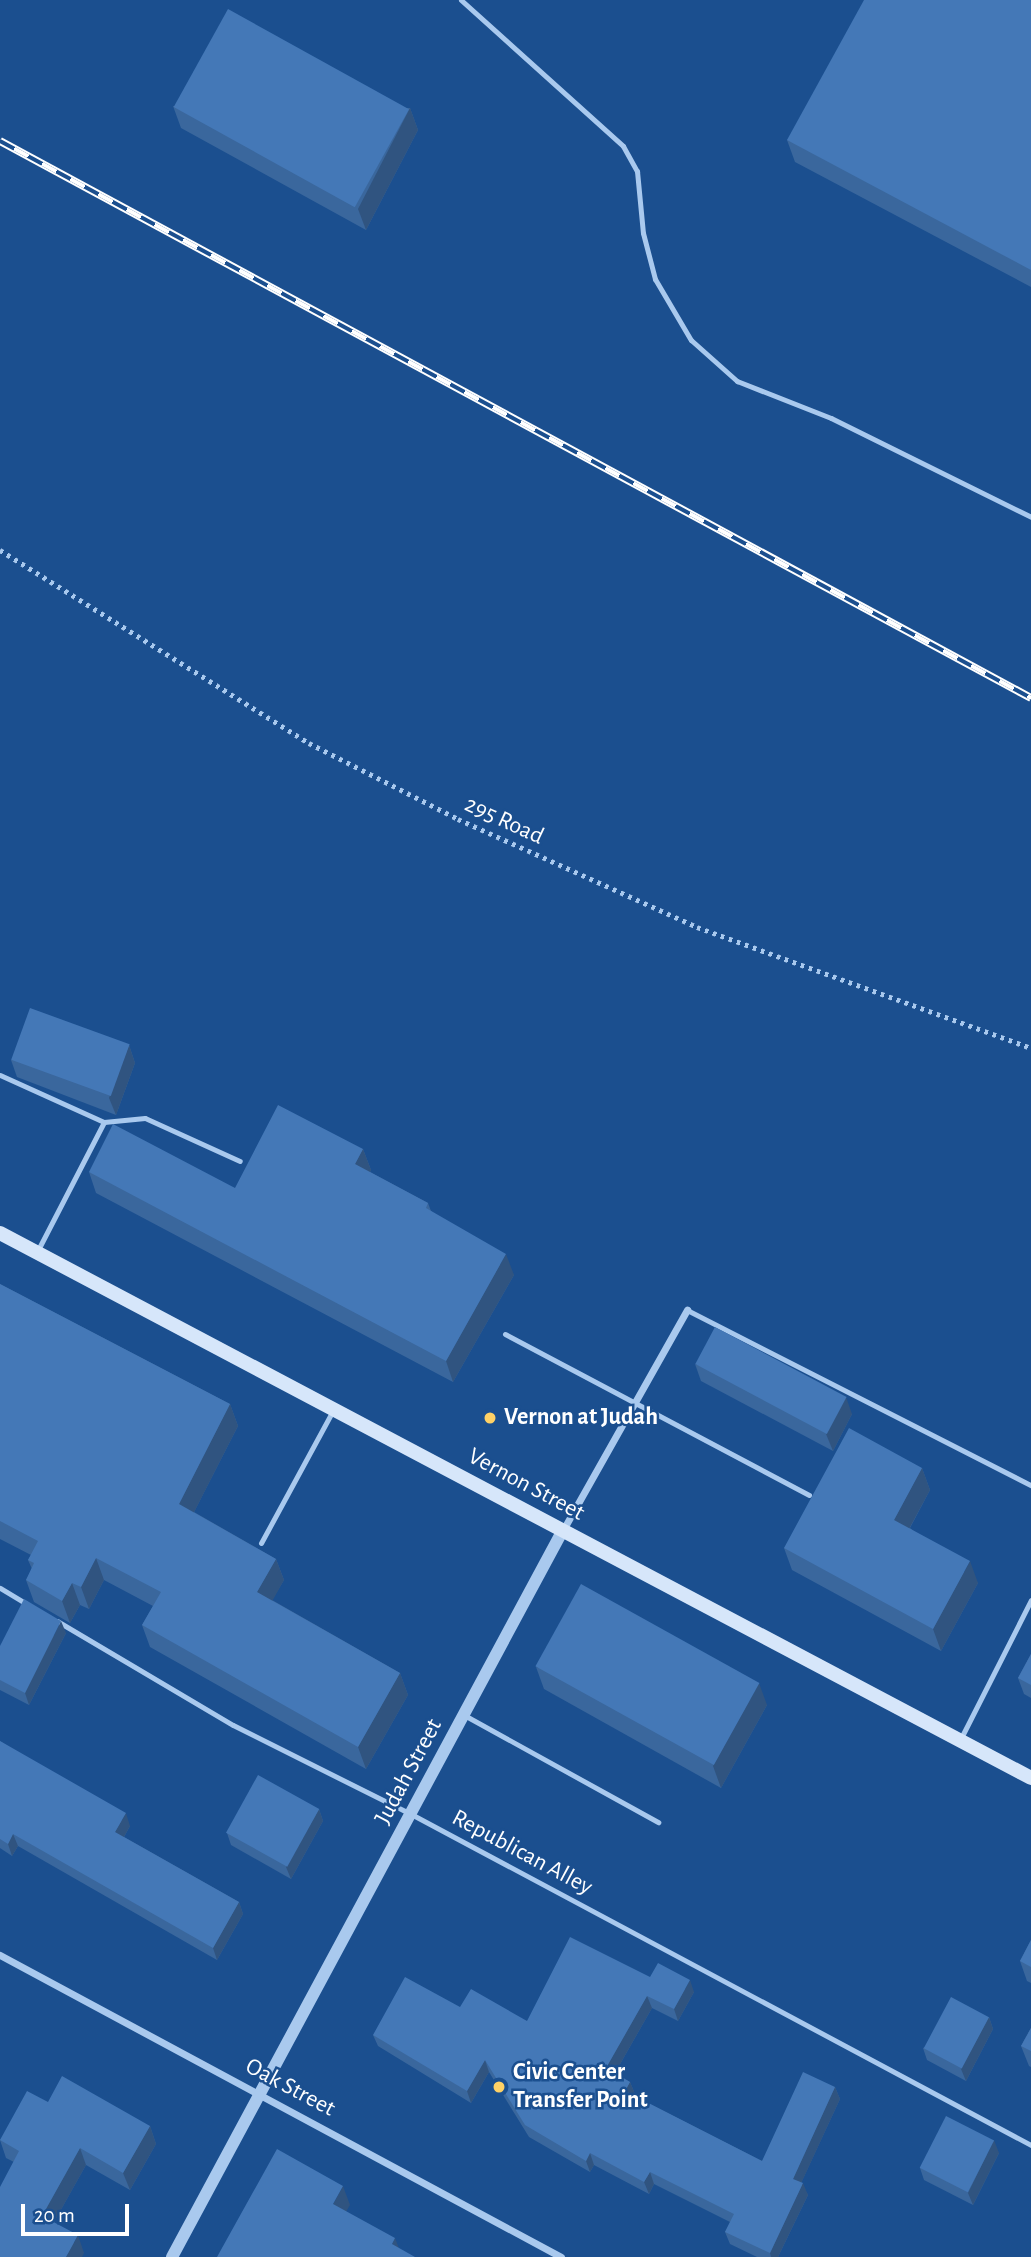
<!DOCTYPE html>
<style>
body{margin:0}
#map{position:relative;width:1031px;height:2257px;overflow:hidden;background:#1b4f8f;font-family:"Alegreya Sans",sans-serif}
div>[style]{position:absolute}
.path>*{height:4.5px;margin-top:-2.25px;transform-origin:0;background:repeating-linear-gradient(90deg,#a9c9ee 0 3.5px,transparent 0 8.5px)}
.service>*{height:5px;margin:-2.5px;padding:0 2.5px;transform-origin:2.5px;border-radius:2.5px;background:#a9c9ee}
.minor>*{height:7px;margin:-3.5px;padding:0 3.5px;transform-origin:3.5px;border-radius:3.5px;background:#a9c9ee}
.tertiary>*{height:12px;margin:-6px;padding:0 6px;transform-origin:6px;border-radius:6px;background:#a9c9ee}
.secondary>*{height:14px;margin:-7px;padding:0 7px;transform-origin:7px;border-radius:7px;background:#d6e6fa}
.rail>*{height:8px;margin-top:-4px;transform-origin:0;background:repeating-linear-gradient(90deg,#1b4f8f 0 16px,#fff 0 32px);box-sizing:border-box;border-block:2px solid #fff}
.wall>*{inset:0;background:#3a679d}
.shaded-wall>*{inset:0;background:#305480}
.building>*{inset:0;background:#4478b7;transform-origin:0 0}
.dots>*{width:19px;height:19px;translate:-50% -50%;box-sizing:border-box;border:4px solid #1b4f8f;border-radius:50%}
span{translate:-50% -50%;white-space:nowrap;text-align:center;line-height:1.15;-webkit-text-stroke:5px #1b4f8f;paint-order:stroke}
.street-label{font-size:24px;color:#fff}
.poi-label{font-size:24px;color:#fff;font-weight:700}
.left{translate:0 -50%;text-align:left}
.scale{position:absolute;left:21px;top:2204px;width:108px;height:32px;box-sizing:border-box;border:4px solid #fff;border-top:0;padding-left:9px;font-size:21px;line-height:24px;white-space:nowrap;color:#fff;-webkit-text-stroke:5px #1b4f8f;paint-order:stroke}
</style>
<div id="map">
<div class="path">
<div style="left:0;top:550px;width:364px;rotate:32deg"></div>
<div style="left:309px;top:743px;width:167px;rotate:27deg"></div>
<div style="left:458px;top:819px;width:262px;rotate:24.3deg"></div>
<div style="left:697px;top:927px;width:355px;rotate:19.9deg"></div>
</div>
<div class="service">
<div style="left:461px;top:0;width:218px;rotate:42deg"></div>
<div style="left:623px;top:146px;width:29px;rotate:61deg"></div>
<div style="left:637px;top:171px;width:62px;rotate:84.5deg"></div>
<div style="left:643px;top:233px;width:48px;rotate:75.4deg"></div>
<div style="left:655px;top:279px;width:71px;rotate:59.5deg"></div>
<div style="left:691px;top:340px;width:62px;rotate:41.7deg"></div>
<div style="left:737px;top:381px;width:101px;rotate:21.5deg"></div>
<div style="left:831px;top:418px;width:223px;rotate:26.3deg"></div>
<div style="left:0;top:1075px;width:114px;rotate:24.3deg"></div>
<div style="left:104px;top:1122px;width:146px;rotate:117.3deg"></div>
<div style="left:104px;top:1122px;width:41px;rotate:-5.6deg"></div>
<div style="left:145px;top:1118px;width:104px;rotate:24.4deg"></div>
<div style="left:687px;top:1310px;width:386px;rotate:27deg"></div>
<div style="left:505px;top:1334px;width:344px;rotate:27.9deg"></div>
<div style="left:261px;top:1543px;width:149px;rotate:-61.5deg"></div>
<div style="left:0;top:1588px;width:31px;rotate:31deg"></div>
<div style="left:57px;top:1621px;width:204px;rotate:30.6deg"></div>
<div style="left:233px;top:1725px;width:199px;rotate:26.6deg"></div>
<div style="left:411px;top:1814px;width:703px;rotate:28.1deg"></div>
<div style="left:464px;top:1715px;width:222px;rotate:28.9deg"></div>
<div style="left:960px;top:1740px;width:157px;rotate:-63.1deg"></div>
</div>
<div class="minor">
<div style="left:563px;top:1530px;width:253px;rotate:-60.6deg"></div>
<div style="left:0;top:1955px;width:637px;rotate:28.29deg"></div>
</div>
<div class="tertiary">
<div style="left:172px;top:2257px;width:825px;rotate:-61.73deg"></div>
</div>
<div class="secondary">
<div style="left:0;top:1233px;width:1166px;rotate:27.86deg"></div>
</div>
<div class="rail">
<div style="left:0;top:141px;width:1172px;rotate:28.38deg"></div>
</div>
<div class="wall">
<div style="clip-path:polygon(1031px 0,1031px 287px,795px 162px,787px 140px)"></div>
<div style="clip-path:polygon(173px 106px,410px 108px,418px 130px,366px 230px,181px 128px)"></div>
<div style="clip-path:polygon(129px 1045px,135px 1063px,116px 1115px,17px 1077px,11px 1060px)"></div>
<div style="clip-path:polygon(363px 1149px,371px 1170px,370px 1172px,428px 1203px,431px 1211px,514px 1275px,453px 1382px,96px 1193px,89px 1172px,235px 1188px)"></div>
<div style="clip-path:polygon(0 1284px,230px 1404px,238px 1426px,194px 1512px,276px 1559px,284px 1580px,272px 1600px,400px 1673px,408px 1695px,366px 1769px,150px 1647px,142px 1625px,153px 1606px,104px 1580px,89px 1609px,80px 1605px,70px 1623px,34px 1602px,26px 1580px,32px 1569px,28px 1560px,31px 1555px,0 1539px)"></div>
<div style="clip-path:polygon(695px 1364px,852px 1414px,833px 1451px,701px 1381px)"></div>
<div style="clip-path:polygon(922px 1468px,930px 1490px,910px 1528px,978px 1583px,941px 1651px,792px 1570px,784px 1548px)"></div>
<div style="clip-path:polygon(66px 1633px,29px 1705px,0 1690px,0 1646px)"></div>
<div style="clip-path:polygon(1031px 1654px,1031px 1698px,1024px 1694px,1018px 1678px)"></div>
<div style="clip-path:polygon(536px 1667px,767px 1705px,721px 1788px,544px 1689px)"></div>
<div style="clip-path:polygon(0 1741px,130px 1826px,124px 1837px,239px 1902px,243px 1914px,217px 1960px,18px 1846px,12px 1856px,0 1848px)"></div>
<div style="clip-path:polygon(319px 1809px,323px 1821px,291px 1879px,231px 1845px,227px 1833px)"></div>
<div style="clip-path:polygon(1031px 1940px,1031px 1983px,1027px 1981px,1020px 1961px)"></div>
<div style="clip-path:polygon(650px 1977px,694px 1992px,678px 2021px,652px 2008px,615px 2073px,630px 2082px,635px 2094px,634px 2096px,762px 2161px,835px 2087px,840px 2099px,801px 2183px,808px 2195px,778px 2257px,757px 2257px,730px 2244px,725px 2232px,730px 2222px,654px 2184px,649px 2194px,594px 2165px,590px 2172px,529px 2137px,489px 2072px,471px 2103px,378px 2046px,373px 2035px,460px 2007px,527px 2021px)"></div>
<div style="clip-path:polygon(989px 2017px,993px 2029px,966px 2081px,927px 2060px,923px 2048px)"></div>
<div style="clip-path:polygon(1031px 2028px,1031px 2067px,1029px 2066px,1021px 2046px)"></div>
<div style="clip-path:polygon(48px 2102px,150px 2126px,156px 2144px,130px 2190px,86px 2165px,54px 2222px,84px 2253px,0 2257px,14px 2162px,6px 2158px,0 2140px)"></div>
<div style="clip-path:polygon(999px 2153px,973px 2205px,924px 2180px,920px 2168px)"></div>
</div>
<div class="shaded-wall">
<div style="clip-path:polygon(410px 108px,418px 130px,366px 230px,358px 209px)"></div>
<div style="clip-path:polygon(129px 1045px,135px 1063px,116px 1115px,109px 1098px)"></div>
<div style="clip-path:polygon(363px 1149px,371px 1170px,363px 1185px,355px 1164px)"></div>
<div style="clip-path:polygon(506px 1254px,514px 1275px,453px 1382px,446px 1361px)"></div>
<div style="clip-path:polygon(846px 1397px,852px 1414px,833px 1451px,826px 1434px)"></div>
<div style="clip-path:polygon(230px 1404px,238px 1426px,187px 1526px,179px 1504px)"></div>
<div style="clip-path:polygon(922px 1468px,930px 1490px,902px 1542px,894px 1520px)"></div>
<div style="clip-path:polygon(96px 1558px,104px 1580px,89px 1609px,81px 1587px)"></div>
<div style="clip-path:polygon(276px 1559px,284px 1580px,265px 1614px,257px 1592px)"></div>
<div style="clip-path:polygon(970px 1561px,978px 1583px,941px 1651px,933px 1629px)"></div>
<div style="clip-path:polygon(72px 1583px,80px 1605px,70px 1623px,62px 1601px)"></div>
<div style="clip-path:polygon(61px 1621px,66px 1633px,29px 1705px,25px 1693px)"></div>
<div style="clip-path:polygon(400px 1673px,408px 1695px,366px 1769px,358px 1747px)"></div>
<div style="clip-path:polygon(759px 1683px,767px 1705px,721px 1788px,713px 1766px)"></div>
<div style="clip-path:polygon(319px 1809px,323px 1821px,291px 1879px,286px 1867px)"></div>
<div style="clip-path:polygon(126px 1813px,130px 1826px,120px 1844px,115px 1832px)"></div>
<div style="clip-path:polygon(13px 1834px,18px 1846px,12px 1856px,8px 1844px)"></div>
<div style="clip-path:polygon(239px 1902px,243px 1914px,217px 1960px,213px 1948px)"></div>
<div style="clip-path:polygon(690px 1980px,694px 1992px,678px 2021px,674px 2009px)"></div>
<div style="clip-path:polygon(647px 1996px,652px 2008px,611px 2080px,606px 2068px)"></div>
<div style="clip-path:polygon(989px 2017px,993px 2029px,966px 2081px,961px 2069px)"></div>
<div style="clip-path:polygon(485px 2060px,489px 2072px,471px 2103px,467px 2091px)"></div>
<div style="clip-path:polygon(630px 2082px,635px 2094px,629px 2103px,625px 2091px)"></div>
<div style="clip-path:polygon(835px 2087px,840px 2099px,798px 2190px,793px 2179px)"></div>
<div style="clip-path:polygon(150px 2126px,156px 2144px,130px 2190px,123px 2173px)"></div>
<div style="clip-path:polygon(994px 2140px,999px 2153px,973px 2205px,968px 2193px)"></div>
<div style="clip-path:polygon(80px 2148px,86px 2165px,48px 2233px,42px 2216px)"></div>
<div style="clip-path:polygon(590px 2153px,594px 2165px,590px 2172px,586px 2161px)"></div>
<div style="clip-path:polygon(650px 2172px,654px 2184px,649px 2194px,644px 2182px)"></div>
<div style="clip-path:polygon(803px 2183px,808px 2195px,778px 2257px,771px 2257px,770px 2253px)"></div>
<div style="clip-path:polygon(343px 2186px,350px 2205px,340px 2222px,333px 2204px)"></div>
<div style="clip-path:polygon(78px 2235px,84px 2253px,82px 2257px,66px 2257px)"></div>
<div style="clip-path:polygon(395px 2238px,402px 2256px,392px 2244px)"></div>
</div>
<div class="building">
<div style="clip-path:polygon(864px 0,1031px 0,1031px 270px,787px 140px)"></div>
<div style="left:228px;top:9px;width:207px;height:112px;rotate:29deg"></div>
<div style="left:30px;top:1008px;width:106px;height:55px;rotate:20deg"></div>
<div style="clip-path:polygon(278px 1105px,363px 1149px,355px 1164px,428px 1203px,426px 1208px,506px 1254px,446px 1361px,89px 1172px,113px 1124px,235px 1188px)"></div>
<div style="clip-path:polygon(0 1284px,230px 1404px,179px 1504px,276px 1559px,257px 1592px,400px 1673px,358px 1747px,142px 1625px,161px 1592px,96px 1558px,81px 1587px,72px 1583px,62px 1601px,26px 1580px,34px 1563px,28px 1560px,38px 1541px,0 1521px)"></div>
<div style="left:715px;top:1327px;width:149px;height:42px;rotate:28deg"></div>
<div style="clip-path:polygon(849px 1428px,922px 1468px,894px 1520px,970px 1561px,933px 1629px,784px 1548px)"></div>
<div style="left:581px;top:1584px;width:204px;height:94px;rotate:29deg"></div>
<div style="clip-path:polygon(24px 1599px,61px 1621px,25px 1693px,0 1680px,0 1646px)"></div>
<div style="clip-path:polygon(1031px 1654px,1031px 1685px,1018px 1678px)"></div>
<div style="clip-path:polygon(0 1741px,126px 1813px,115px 1832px,239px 1902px,213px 1948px,13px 1834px,8px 1844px,0 1839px)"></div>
<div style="left:258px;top:1775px;width:70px;height:66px;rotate:29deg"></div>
<div style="clip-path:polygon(570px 1937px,650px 1977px,658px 1963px,690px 1980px,674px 2009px,647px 1996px,606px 2068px,630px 2082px,625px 2091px,762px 2161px,803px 2072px,835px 2087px,793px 2179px,803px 2183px,770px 2253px,725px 2232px,734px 2214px,650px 2172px,644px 2182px,590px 2153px,586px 2161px,525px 2125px,485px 2060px,467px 2091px,373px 2035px,405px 1977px,460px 2007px,471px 1989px,527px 2021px)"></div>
<div style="clip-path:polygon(1031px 1940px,1031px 1967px,1020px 1961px)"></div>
<div style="left:951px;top:1997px;width:43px;height:58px;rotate:28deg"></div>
<div style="clip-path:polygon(1031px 2028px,1031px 2051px,1021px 2046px)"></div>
<div style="clip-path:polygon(62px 2076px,150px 2126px,123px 2173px,80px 2148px,42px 2216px,78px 2235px,66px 2257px,0 2257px,0 2187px,19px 2151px,0 2140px,27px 2091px,48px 2102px)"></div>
<div style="left:946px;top:2116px;width:54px;height:58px;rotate:27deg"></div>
<div style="clip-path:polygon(277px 2149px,343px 2186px,333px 2204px,395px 2238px,392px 2244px,415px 2257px,217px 2257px)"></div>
</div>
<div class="dots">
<div style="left:490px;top:1418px;background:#ffd166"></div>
<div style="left:499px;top:2087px;background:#ffd166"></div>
</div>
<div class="street-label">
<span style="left:504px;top:821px;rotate:25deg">295 Road</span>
<span style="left:526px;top:1485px;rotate:28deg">Vernon Street</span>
<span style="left:409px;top:1772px;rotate:-62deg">Judah Street</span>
<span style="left:522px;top:1853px;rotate:28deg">Republican Alley</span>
<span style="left:290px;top:2088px;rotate:28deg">Oak Street</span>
</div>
<div class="poi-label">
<span class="left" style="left:504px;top:1418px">Vernon at Judah</span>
<span class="left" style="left:513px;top:2087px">Civic Center<br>Transfer Point</span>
</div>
<div class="scale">20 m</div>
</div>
